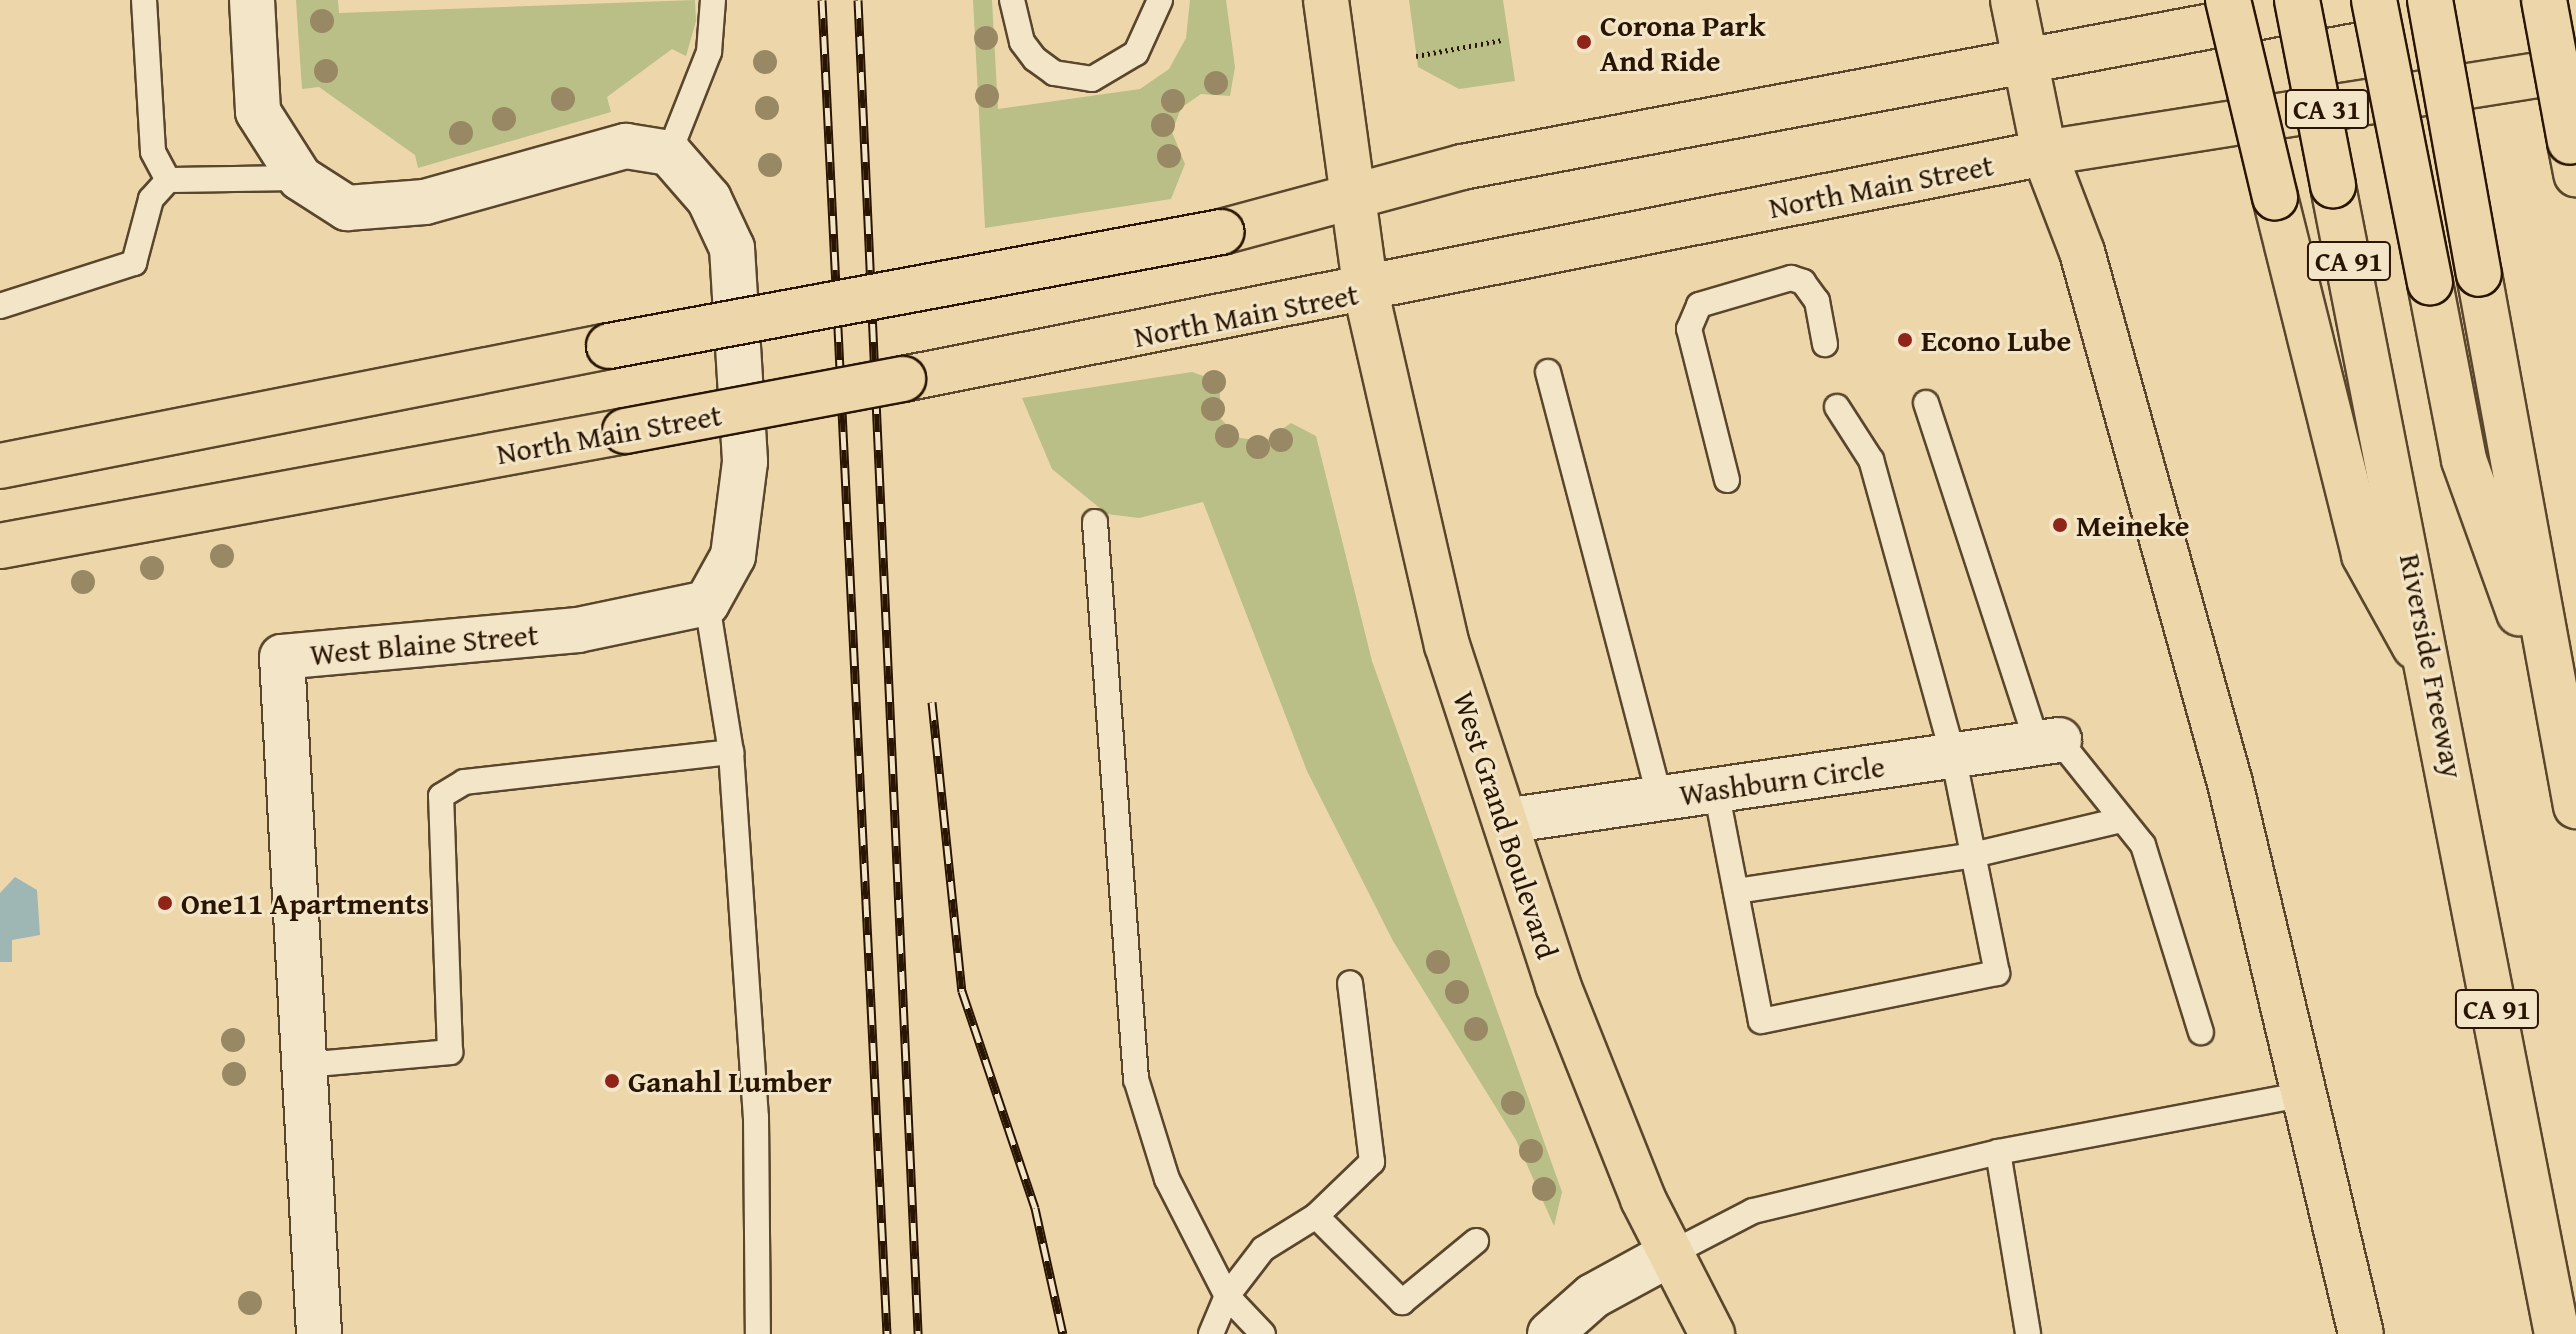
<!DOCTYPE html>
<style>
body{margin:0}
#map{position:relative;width:2576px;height:1334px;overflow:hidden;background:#edd7aa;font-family:"Gentium Book Plus",serif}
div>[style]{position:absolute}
.green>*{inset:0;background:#babe87}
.water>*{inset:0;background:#9eb7b4}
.path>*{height:5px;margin-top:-2.5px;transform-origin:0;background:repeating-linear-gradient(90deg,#291502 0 2px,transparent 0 6px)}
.roads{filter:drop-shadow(2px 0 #5a462c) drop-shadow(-2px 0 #5a462c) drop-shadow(0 2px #5a462c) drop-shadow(0 -2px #5a462c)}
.lane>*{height:24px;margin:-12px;padding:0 12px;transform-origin:12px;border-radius:12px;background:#f3e5c8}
.street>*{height:44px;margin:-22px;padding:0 22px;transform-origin:22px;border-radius:22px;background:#f3e5c8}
.secondary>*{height:44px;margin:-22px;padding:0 22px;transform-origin:22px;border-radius:22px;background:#f3e5c8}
.primary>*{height:44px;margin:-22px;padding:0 22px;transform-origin:22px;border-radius:22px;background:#edd7aa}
.highway>*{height:44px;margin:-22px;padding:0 22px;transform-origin:22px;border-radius:22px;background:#edd7aa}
.rail>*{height:9px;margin-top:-4.5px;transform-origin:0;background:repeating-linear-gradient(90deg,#f3e5c8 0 18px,#291502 0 36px);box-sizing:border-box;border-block:2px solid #291502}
.bridges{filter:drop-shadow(2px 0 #291502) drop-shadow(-2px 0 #291502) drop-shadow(0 2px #291502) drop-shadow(0 -2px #291502)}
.primary-bridge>*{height:44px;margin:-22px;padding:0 22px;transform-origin:22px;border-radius:22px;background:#edd7aa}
.highway-bridge>*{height:44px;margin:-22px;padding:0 22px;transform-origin:22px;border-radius:22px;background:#edd7aa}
.trees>*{width:24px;height:24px;margin:-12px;border-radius:50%;background:#998864}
.dots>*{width:22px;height:22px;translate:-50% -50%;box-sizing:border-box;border:4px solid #f3e5c8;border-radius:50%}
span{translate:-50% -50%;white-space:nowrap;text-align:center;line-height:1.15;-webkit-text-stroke:6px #f3e5c8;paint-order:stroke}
.shield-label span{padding:2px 6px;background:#f3e5c8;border:2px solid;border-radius:6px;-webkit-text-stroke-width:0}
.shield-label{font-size:28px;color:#291502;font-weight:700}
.poi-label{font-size:30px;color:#291502;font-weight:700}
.left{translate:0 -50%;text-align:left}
.street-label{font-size:30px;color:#291502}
</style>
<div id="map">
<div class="green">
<div style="clip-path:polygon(296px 0,338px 0,339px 13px,695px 0,696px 21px,686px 56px,672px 49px,607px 97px,611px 112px,418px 168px,415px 155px,319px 87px,302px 89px)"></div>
<div style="clip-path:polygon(973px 0,992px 0,998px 109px,1140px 89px,1169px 69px,1186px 38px,1190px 0,1226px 0,1235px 67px,1230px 96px,1201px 94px,1181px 108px,1172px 132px,1185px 164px,1171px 199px,985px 228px)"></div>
<div style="clip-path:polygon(1409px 0,1503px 0,1515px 81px,1459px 89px,1418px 67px)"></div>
<div style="clip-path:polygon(1192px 372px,1220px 382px,1220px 418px,1240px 438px,1265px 441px,1291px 423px,1316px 436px,1372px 661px,1562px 1192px,1554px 1226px,1516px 1140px,1393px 941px,1307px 771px,1203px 502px,1139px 518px,1107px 514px,1052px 469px,1022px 398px)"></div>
</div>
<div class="water">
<div style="clip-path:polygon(15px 877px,37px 890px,40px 935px,12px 940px,12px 962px,0 962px,0 893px)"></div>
</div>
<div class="path">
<div style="left:1416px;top:56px;width:87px;rotate:-10.5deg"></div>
</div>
<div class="roads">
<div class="lane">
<div style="left:144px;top:0;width:152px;rotate:86.6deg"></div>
<div style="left:153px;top:152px;width:32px;rotate:62deg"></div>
<div style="left:1012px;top:0;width:43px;rotate:76.6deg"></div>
<div style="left:1022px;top:42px;width:21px;rotate:53deg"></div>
<div style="left:1035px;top:59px;width:24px;rotate:36deg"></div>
<div style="left:1054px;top:73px;width:38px;rotate:9deg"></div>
<div style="left:1092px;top:79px;width:51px;rotate:-30.6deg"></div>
<div style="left:1136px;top:53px;width:58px;rotate:-65.6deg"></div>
<div style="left:669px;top:153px;width:109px;rotate:-68.4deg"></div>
<div style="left:709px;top:52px;width:52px;rotate:-85.6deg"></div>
<div style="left:0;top:306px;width:141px;rotate:-17.8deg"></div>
<div style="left:134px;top:263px;width:66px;rotate:-75.1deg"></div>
<div style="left:151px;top:199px;width:25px;rotate:-48deg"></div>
<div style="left:168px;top:180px;width:132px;rotate:-0.9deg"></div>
<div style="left:1548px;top:372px;width:440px;rotate:75.3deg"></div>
<div style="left:1926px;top:403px;width:358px;rotate:71.9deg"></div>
<div style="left:1727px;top:480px;width:156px;rotate:-104.1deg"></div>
<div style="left:1689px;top:329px;width:26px;rotate:-67deg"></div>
<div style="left:1699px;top:305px;width:96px;rotate:-16.4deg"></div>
<div style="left:1791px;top:278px;width:13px;rotate:18deg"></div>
<div style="left:1803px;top:282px;width:24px;rotate:54deg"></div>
<div style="left:1817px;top:301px;width:44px;rotate:79.5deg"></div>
<div style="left:1095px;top:522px;width:559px;rotate:85.79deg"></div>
<div style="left:1136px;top:1079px;width:105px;rotate:72.8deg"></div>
<div style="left:1167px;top:1179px;width:131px;rotate:62.9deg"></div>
<div style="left:1227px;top:1296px;width:52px;rotate:46.5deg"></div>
<div style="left:2059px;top:740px;width:134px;rotate:51.3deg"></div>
<div style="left:2143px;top:845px;width:196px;rotate:72.8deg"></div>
<div style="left:731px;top:752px;width:366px;rotate:86.1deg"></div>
<div style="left:756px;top:1117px;width:217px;rotate:89.5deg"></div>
<div style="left:1716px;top:790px;width:235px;rotate:79deg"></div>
<div style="left:1761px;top:1021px;width:241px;rotate:-11.5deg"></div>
<div style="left:1997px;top:973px;width:222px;rotate:-101.4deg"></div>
<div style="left:1953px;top:755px;width:306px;rotate:-105.5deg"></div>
<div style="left:1871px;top:460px;width:63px;rotate:-122.7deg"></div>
<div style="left:1736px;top:891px;width:240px;rotate:-8.6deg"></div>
<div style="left:1973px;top:855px;width:152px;rotate:-13.3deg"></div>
<div style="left:305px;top:1065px;width:146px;rotate:-5.1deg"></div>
<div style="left:450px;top:1052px;width:256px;rotate:-92deg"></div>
<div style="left:441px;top:796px;width:27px;rotate:-31deg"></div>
<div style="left:464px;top:782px;width:269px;rotate:-6.4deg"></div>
<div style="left:731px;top:752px;width:151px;rotate:-99.2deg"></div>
<div style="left:1998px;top:1152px;width:184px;rotate:80.6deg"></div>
<div style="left:1316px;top:1216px;width:78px;rotate:-44deg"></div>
<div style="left:1372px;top:1162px;width:180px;rotate:-97deg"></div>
<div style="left:1672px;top:1253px;width:91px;rotate:-27.4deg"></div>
<div style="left:1753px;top:1211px;width:252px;rotate:-13.5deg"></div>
<div style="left:1998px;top:1152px;width:312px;rotate:-10.7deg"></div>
<div style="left:1211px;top:1334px;width:41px;rotate:-67.2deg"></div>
<div style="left:1227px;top:1296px;width:59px;rotate:-52.5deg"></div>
<div style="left:1263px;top:1249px;width:62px;rotate:-31.9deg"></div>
<div style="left:1316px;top:1216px;width:122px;rotate:45deg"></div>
<div style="left:1402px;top:1302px;width:96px;rotate:-39.5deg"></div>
</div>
<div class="street">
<div style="left:252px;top:0;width:112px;rotate:86.9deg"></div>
<div style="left:258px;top:112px;width:78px;rotate:57.5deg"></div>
<div style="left:300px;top:178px;width:56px;rotate:32.6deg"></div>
<div style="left:347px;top:208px;width:78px;rotate:-4.4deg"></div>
<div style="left:425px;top:202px;width:209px;rotate:-15.6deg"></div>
<div style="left:626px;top:146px;width:44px;rotate:9.2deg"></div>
<div style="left:669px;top:153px;width:61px;rotate:49deg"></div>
<div style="left:709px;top:199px;width:54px;rotate:64.9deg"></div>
<div style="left:732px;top:248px;width:214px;rotate:86.5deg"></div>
<div style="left:745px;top:462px;width:95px;rotate:97.3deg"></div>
<div style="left:733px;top:556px;width:54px;rotate:119deg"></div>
<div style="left:707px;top:603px;width:132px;rotate:168.2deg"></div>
<div style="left:578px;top:630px;width:297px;rotate:174.8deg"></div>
<div style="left:282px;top:657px;width:678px;rotate:86.87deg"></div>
<div style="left:1505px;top:821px;width:560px;rotate:-8.32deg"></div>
</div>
<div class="secondary">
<div style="left:1550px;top:1334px;width:57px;rotate:-41.5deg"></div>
<div style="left:1593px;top:1296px;width:90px;rotate:-28.6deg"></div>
</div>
<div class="primary">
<div style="left:1326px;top:0;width:295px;rotate:82.2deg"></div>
<div style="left:1366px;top:292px;width:362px;rotate:77.1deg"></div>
<div style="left:1447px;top:645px;width:358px;rotate:71.9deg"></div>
<div style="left:1558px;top:985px;width:230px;rotate:68.3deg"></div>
<div style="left:1643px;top:1199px;width:152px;rotate:62.9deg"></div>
<div style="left:1221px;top:232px;width:250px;rotate:-15.1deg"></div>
<div style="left:1462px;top:167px;width:903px;rotate:-10.66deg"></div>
<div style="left:903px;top:379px;width:1163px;rotate:-11.2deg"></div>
<div style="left:2044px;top:153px;width:539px;rotate:-8.97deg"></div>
<div style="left:0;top:466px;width:621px;rotate:-11.15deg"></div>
<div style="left:0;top:546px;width:635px;rotate:-10.43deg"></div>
</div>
<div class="highway">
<div style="left:2013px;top:0;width:156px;rotate:78.5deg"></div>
<div style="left:2044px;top:153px;width:106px;rotate:69deg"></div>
<div style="left:2082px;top:252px;width:551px;rotate:74.43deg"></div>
<div style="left:2230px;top:783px;width:566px;rotate:76.63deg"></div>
<div style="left:2570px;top:142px;width:33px;rotate:79deg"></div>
<div style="left:2333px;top:186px;width:1170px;rotate:78.96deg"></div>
<div style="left:2275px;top:197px;width:369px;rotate:76deg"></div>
<div style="left:2364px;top:555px;width:105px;rotate:61deg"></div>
<div style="left:2479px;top:274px;width:541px;rotate:79.67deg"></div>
<div style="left:2430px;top:283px;width:180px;rotate:79.1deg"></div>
<div style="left:2464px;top:460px;width:163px;rotate:70.2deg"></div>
</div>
</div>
<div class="rail">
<div style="left:822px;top:0;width:1336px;rotate:87.21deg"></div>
<div style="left:858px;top:0;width:1335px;rotate:87.42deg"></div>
<div style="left:932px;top:702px;width:291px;rotate:84.1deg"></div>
<div style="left:962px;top:991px;width:229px;rotate:71.4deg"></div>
<div style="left:1035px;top:1208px;width:129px;rotate:77.5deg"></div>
</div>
<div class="bridges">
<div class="primary-bridge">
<div style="left:609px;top:346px;width:623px;rotate:-10.55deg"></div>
<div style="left:625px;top:431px;width:283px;rotate:-10.6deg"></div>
</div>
<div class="highway-bridge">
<div style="left:2228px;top:0;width:203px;rotate:76.6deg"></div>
<div style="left:2297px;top:0;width:189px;rotate:79deg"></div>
<div style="left:2374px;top:0;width:288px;rotate:78.8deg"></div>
<div style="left:2430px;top:0;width:278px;rotate:79.9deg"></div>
<div style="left:2544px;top:0;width:144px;rotate:79.6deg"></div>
</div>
</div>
<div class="trees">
<div style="left:322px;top:21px"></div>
<div style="left:986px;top:38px"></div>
<div style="left:765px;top:62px"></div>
<div style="left:326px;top:71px"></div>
<div style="left:1216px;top:83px"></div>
<div style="left:987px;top:96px"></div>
<div style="left:563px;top:99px"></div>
<div style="left:1173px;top:101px"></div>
<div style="left:767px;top:108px"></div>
<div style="left:504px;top:119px"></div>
<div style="left:1163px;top:125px"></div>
<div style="left:461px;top:133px"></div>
<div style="left:1169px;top:156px"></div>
<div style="left:770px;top:165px"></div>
<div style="left:1214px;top:382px"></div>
<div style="left:1213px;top:409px"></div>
<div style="left:1227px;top:436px"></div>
<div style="left:1281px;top:440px"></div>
<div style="left:1258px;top:447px"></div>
<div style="left:222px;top:556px"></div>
<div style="left:152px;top:568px"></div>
<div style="left:83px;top:582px"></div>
<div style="left:1438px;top:962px"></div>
<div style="left:1457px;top:992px"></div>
<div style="left:1476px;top:1029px"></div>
<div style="left:233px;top:1040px"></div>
<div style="left:234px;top:1074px"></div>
<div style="left:1513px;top:1103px"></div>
<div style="left:1531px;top:1151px"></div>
<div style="left:1544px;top:1189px"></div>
<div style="left:250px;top:1303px"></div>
</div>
<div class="dots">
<div style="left:1584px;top:42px;background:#8f2418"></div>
<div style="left:1905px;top:340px;background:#8f2418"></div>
<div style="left:2060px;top:525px;background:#8f2418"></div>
<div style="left:165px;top:903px;background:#8f2418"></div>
<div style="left:612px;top:1081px;background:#8f2418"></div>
</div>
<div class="shield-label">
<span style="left:2327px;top:109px">CA 31</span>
<span style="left:2349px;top:261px">CA 91</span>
<span style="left:2497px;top:1009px">CA 91</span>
</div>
<div class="poi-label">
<span class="left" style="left:1600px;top:42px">Corona Park<br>And Ride</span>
<span class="left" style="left:1921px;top:340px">Econo Lube</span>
<span class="left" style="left:2076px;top:525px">Meineke</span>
<span class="left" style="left:181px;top:903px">One11 Apartments</span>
<span class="left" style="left:628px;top:1081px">Ganahl Lumber</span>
</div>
<div class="street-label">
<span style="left:1881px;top:186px;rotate:-11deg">North Main Street</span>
<span style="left:1246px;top:315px;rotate:-11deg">North Main Street</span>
<span style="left:609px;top:434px;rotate:-10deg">North Main Street</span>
<span style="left:424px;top:644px;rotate:-5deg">West Blaine Street</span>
<span style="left:2432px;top:666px;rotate:79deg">Riverside Freeway</span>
<span style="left:1782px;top:780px;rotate:-8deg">Washburn Circle</span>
<span style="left:1506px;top:825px;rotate:72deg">West Grand Boulevard</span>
</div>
</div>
